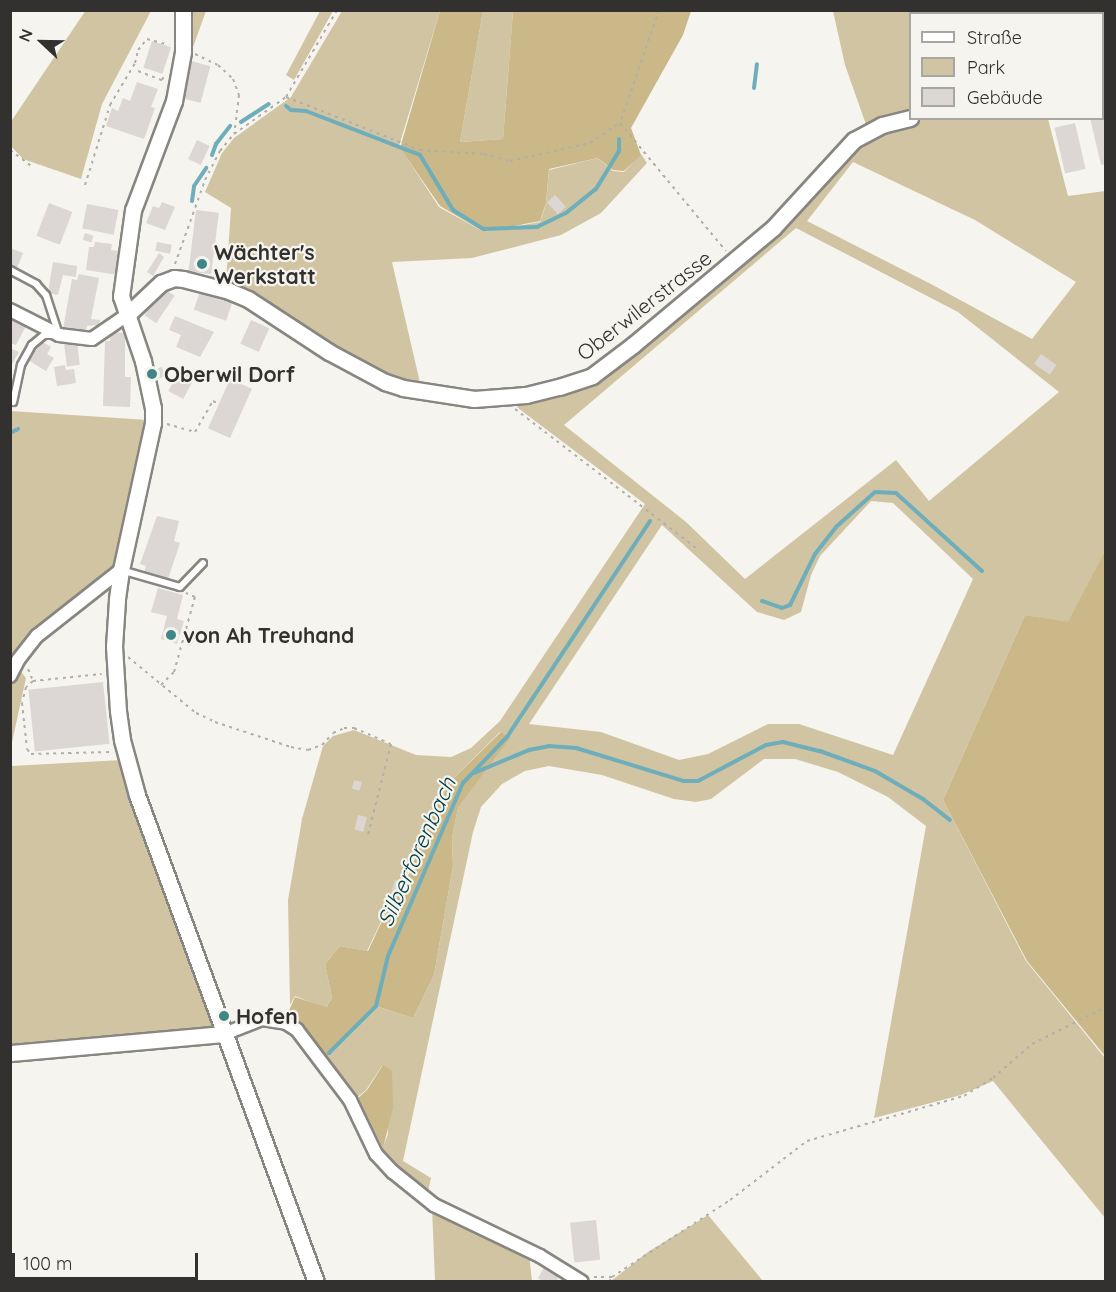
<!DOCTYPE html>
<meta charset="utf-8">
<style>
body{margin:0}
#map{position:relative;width:1116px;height:1292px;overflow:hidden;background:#f5f4ee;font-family:Quicksand,sans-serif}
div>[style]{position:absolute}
.green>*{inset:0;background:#d1c4a2}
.forest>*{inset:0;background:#cab888}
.stream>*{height:4px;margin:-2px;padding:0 2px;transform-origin:2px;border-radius:2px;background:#6eaebb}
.building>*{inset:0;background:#dcd6d4;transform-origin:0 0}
.path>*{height:2px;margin-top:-1px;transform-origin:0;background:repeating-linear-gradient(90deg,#b0afaa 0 3px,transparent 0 7.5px)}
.roads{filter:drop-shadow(2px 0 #888681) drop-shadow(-2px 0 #888681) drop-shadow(0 2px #888681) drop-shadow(0 -2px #888681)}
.service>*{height:6px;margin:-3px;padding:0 3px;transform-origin:3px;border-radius:3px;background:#fff}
.minor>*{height:12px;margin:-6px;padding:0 6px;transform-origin:6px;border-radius:6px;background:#fff}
.tertiary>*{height:15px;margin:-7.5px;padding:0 7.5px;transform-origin:7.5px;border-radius:7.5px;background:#fff}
.dots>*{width:16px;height:16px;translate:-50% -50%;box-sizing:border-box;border:3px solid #f5f4ee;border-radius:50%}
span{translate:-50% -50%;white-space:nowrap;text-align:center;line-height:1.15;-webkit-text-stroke:4.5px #f5f4ee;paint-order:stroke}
.poi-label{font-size:21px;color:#32312f;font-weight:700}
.left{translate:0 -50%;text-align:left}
.street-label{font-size:21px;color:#32312f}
.water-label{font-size:22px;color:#003d46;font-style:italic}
.frame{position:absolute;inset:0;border:12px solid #32312f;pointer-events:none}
.legend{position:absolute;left:909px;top:12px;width:195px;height:108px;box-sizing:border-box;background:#f5f4ee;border:2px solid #a7a6a2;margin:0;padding:8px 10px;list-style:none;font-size:18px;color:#32312f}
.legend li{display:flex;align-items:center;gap:12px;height:30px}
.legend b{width:30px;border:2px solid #a7a6a2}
.north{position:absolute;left:12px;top:12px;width:60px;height:60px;-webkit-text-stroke:4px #f5f4ee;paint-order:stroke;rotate:292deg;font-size:16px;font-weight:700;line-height:24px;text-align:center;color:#32312f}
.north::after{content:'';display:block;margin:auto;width:21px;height:27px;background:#32312f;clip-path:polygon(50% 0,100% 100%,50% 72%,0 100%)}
.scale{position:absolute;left:12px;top:1253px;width:186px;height:27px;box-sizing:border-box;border:3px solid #32312f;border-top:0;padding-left:8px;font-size:18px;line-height:21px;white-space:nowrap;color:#32312f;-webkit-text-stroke:4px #f5f4ee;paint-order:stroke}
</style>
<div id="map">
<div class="green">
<div style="clip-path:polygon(86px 10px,151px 11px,102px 104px,81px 179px,23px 159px,11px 146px,10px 123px)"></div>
<div style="clip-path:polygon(186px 11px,206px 11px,192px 50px,187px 49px)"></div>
<div style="clip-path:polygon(320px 11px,333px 11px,294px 80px,286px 75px)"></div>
<div style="clip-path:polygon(342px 11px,440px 11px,399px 146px,439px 207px,484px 232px,540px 222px,546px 204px,549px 170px,598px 158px,613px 171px,624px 172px,641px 154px,647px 163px,601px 213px,561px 235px,472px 258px,392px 262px,421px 387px,386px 378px,226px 283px,231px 208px,205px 192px,222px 153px,234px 138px,291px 97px)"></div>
<div style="clip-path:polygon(483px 11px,513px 11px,503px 139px,460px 142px)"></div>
<div style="clip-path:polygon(evenodd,833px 11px,1076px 11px,1079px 13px,910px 14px,910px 118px,1048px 119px,1068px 196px,1105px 191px,1105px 550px,1068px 623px,1025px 615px,943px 800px,1026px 961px,1105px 1058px,1105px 1218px,993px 1081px,961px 1095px,874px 1118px,926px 826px,888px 797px,838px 772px,795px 759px,764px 759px,711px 799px,696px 802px,674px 799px,602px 775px,549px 766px,525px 771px,502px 784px,481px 807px,473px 832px,403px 1161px,431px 1178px,427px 1196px,381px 1152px,388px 1134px,382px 1066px,366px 1090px,354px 1100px,323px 1061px,379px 1007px,413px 1018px,434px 975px,453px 866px,452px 838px,458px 808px,509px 738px,500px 732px,453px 779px,433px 812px,405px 879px,402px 894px,389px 905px,367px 951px,340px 946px,325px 964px,332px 998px,325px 1008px,295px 996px,290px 1005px,288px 900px,302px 819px,323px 746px,333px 736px,354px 730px,416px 755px,451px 757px,471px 748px,500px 721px,645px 504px,518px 408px,515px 400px,591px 383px,869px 133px,845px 65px,833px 11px,853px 162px,975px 220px,1076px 282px,1032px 339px,929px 283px,807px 221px,853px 162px,833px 11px,796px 228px,958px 312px,1059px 392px,929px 501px,896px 460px,745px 579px,686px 522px,564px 425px,796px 228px,833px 11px,871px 501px,893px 503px,973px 579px,893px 755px,799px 724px,768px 724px,708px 754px,679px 760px,601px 732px,529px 724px,662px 525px,757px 612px,784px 620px,801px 612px,811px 575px,820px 556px,871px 501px)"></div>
<div style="clip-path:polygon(11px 411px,148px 420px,118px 567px,15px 658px,11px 657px)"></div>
<div style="clip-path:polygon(18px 668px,26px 678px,11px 747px,11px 684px)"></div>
<div style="clip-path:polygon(122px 760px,218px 1030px,11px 1048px,11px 766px)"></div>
<div style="clip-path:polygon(432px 1207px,529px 1254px,532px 1281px,435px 1281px)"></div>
<div style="clip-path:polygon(708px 1215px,763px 1281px,611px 1281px,648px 1252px)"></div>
</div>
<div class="forest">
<div style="clip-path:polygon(440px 11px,483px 11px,460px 142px,503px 139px,513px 11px,691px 11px,683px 35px,631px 128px,641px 155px,624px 171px,613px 170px,598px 158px,549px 169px,546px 203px,540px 221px,484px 232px,440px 206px,400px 148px)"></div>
<div style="clip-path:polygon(1105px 550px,1105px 1056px,1027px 961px,943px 800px,1025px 615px,1068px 622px)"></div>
<div style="clip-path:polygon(501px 732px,510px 738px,458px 808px,452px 838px,453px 866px,434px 975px,413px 1018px,379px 1007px,326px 1058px,287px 1015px,295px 997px,326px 1007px,332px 998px,325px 964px,340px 946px,368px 951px,389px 906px,401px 894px,433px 812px,453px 779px)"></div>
<div style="clip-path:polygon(383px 1065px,392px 1071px,393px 1108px,383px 1148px,358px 1098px,367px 1090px)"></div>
</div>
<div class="stream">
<div style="left:754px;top:88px;width:24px;rotate:-83deg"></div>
<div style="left:286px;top:106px;width:6px;rotate:39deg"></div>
<div style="left:291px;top:110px;width:15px;rotate:4deg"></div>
<div style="left:306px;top:111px;width:122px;rotate:21.1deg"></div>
<div style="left:420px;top:155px;width:64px;rotate:59deg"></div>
<div style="left:453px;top:210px;width:36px;rotate:32deg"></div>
<div style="left:484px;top:229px;width:53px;rotate:-2.2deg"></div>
<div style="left:537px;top:227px;width:32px;rotate:-26deg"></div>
<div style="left:566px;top:213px;width:38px;rotate:-39deg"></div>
<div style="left:596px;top:189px;width:44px;rotate:-58.8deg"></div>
<div style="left:619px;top:151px;width:12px;rotate:-90deg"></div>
<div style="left:241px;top:122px;width:33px;rotate:-33deg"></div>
<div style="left:212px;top:155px;width:12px;rotate:-70deg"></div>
<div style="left:216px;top:144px;width:23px;rotate:-52deg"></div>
<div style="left:192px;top:201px;width:15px;rotate:-82deg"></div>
<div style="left:194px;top:186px;width:22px;rotate:-56deg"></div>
<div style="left:10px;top:433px;width:9px;rotate:-27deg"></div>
<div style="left:762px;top:601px;width:21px;rotate:19deg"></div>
<div style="left:782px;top:608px;width:9px;rotate:-21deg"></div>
<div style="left:790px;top:605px;width:57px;rotate:-63.9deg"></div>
<div style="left:815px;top:554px;width:34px;rotate:-52deg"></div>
<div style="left:836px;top:527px;width:52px;rotate:-41.9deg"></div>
<div style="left:875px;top:492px;width:21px;rotate:3deg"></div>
<div style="left:896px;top:493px;width:116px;rotate:42.2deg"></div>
<div style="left:474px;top:773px;width:60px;rotate:-22.7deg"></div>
<div style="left:529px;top:750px;width:20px;rotate:-11deg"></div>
<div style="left:549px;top:746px;width:27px;rotate:4deg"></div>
<div style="left:576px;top:748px;width:113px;rotate:17deg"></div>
<div style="left:684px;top:781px;width:14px"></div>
<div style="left:698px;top:781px;width:77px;rotate:-27.9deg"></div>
<div style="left:766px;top:745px;width:17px;rotate:-10deg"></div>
<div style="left:783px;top:742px;width:38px;rotate:14deg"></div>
<div style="left:820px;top:751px;width:59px;rotate:20deg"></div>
<div style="left:875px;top:771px;width:56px;rotate:30.3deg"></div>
<div style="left:923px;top:799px;width:34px;rotate:38deg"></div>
<div style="left:329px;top:1053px;width:66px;rotate:-45deg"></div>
<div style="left:376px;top:1006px;width:51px;rotate:-76.5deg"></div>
<div style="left:388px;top:956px;width:189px;rotate:-66.6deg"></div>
<div style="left:463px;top:783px;width:64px;rotate:-46.3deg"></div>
<div style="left:507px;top:737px;width:259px;rotate:-56.5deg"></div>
</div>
<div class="building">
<div style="left:152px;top:41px;width:20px;height:28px;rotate:18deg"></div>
<div style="left:191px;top:61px;width:20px;height:38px;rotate:15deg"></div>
<div style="clip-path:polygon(137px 82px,158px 89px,151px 107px,155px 108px,144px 139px,106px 126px,112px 108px,118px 111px,123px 98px,130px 101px)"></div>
<div style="clip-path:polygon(1105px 98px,1106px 164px,1101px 165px,1090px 118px,1102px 118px,1102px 99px)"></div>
<div style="left:1075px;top:123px;width:47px;height:21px;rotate:77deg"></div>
<div style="left:197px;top:140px;width:14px;height:21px;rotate:25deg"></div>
<div style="left:555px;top:195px;width:16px;height:11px;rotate:47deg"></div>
<div style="clip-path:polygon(162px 202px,175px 207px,165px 230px,146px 223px,153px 206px,159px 208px)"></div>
<div style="left:49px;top:203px;width:25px;height:35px;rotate:21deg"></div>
<div style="left:87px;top:204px;width:32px;height:25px;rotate:11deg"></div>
<div style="left:196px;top:210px;width:23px;height:62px;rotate:7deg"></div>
<div style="left:85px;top:233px;width:9px;height:7px;rotate:18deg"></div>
<div style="clip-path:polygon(95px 242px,112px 244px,111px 250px,122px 251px,118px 275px,86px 270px,89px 247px,94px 247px)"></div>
<div style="left:157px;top:242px;width:15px;height:9px;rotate:11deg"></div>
<div style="clip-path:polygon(10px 248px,23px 253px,17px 268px,10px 265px)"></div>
<div style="clip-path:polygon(159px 253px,164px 257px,153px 276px,147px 272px)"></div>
<div style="clip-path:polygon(53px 262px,77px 266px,76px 277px,63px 275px,58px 295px,48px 293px)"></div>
<div style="clip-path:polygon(79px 274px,99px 278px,91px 319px,100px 320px,99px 325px,87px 326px,86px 333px,63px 329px,72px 279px,77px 280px)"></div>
<div style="left:163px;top:288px;width:14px;height:33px;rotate:34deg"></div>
<div style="left:201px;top:289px;width:34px;height:22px;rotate:19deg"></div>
<div style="clip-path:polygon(175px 316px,214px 332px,200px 357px,176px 347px,181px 335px,169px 330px)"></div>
<div style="clip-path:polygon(10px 317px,27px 324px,16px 345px,10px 343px)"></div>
<div style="left:251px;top:320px;width:20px;height:26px;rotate:24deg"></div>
<div style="clip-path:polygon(111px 332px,125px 333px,125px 377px,131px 377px,130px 407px,103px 406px,105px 341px,110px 341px)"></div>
<div style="clip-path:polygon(43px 342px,51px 347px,47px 354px,54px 358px,46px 371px,28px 360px)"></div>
<div style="left:77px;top:342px;width:23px;height:13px;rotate:83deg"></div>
<div style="clip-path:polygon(10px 348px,19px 352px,10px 368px)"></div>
<div style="left:1041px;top:354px;width:19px;height:12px;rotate:35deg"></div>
<div style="clip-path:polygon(65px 365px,66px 370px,74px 369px,76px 383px,57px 386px,54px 367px)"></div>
<div style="left:162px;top:367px;width:10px;height:7px;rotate:73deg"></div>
<div style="left:180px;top:369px;width:17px;height:25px;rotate:28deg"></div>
<div style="left:230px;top:379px;width:24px;height:54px;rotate:24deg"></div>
<div style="clip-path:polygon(157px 516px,179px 521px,174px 541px,180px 543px,168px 579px,144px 573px,146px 566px,140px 564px)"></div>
<div style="clip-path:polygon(158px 588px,183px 595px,177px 619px,184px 621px,177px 644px,161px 639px,167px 616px,151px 612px)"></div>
<div style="left:103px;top:682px;width:62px;height:75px;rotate:84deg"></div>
<div style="left:354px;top:780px;width:8px;height:9px;rotate:14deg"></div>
<div style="left:358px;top:815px;width:9px;height:15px;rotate:13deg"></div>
<div style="left:395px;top:880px;width:7px;height:11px;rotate:16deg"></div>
<div style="left:596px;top:1220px;width:40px;height:26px;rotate:84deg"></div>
<div style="clip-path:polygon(545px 1266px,560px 1275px,556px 1282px,543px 1282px,538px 1278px)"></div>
</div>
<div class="path">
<div style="left:659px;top:10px;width:120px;rotate:109deg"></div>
<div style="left:620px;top:123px;width:166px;rotate:50.4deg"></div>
<div style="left:1080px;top:10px;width:5px;rotate:53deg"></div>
<div style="left:1102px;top:37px;width:6px;rotate:45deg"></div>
<div style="left:195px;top:54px;width:25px;rotate:26deg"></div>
<div style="left:218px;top:65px;width:21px;rotate:43deg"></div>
<div style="left:233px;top:79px;width:17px;rotate:69deg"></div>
<div style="left:239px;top:95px;width:39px;rotate:97deg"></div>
<div style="left:138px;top:71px;width:26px;rotate:21deg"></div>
<div style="left:162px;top:80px;width:4px;rotate:-63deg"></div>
<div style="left:286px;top:97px;width:144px;rotate:21.6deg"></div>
<div style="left:420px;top:150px;width:64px;rotate:3.6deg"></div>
<div style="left:484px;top:154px;width:27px;rotate:15deg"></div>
<div style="left:510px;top:161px;width:82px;rotate:-12.7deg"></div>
<div style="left:590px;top:143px;width:36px;rotate:-34deg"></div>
<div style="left:10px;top:150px;width:26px;rotate:37deg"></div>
<div style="left:85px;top:185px;width:84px;rotate:-72.6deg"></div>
<div style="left:110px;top:105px;width:49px;rotate:-59.2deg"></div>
<div style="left:135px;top:63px;width:13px;rotate:-77deg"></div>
<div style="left:138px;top:50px;width:14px;rotate:-51deg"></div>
<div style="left:147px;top:39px;width:23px;rotate:15deg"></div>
<div style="left:175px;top:264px;width:89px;rotate:-70.3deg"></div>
<div style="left:205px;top:180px;width:33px;rotate:-63deg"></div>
<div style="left:220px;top:151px;width:22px;rotate:-51deg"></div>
<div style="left:234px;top:134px;width:64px;rotate:-35.4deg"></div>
<div style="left:286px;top:97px;width:101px;rotate:-59.6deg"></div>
<div style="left:515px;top:409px;width:228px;rotate:37.5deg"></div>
<div style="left:167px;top:424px;width:29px;rotate:16deg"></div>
<div style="left:195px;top:432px;width:36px;rotate:-60deg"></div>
<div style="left:213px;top:401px;width:7px;rotate:27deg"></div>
<div style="left:128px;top:657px;width:88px;rotate:39.5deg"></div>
<div style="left:196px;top:713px;width:21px;rotate:25deg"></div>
<div style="left:215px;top:722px;width:80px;rotate:18.2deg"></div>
<div style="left:291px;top:747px;width:17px;rotate:10deg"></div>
<div style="left:308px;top:750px;width:15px;rotate:-20deg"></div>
<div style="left:322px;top:745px;width:16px;rotate:-47deg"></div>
<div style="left:333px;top:733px;width:12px;rotate:-24deg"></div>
<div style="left:344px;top:728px;width:10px"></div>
<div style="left:354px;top:728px;width:40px;rotate:23.4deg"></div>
<div style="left:391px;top:744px;width:94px;rotate:104.2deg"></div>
<div style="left:28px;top:669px;width:13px;rotate:67deg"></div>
<div style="left:33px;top:681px;width:9px;rotate:139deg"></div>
<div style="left:26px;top:687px;width:16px;rotate:104deg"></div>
<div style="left:22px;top:703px;width:46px;rotate:83.8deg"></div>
<div style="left:27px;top:749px;width:6px;rotate:51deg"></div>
<div style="left:31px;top:754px;width:79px;rotate:-1.5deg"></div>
<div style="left:33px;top:681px;width:69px;rotate:-5.8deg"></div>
<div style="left:161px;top:685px;width:18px;rotate:-45deg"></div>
<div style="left:174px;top:672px;width:78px;rotate:-74.4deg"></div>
<div style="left:195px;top:597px;width:10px;rotate:-156deg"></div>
<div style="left:594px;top:1277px;width:18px"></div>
<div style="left:609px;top:1282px;width:6px;rotate:-59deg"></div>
<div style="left:612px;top:1277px;width:141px;rotate:-33.1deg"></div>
<div style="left:730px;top:1200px;width:97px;rotate:-37.5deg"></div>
<div style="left:807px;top:1141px;width:163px;rotate:-16deg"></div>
<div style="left:964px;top:1096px;width:34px;rotate:-32deg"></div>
<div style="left:993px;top:1078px;width:52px;rotate:-41.1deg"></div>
<div style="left:1032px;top:1044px;width:83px;rotate:-26.6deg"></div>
</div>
<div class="roads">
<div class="service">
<div style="left:10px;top:270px;width:30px;rotate:28deg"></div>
<div style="left:36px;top:284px;width:15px;rotate:48deg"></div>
<div style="left:46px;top:295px;width:42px;rotate:72deg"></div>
<div style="left:59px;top:335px;width:15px;rotate:180deg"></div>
<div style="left:44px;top:335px;width:16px;rotate:140deg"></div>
<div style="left:32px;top:345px;width:23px;rotate:119deg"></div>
<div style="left:21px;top:365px;width:38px;rotate:102deg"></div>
<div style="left:121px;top:570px;width:61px;rotate:16.1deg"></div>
<div style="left:180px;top:587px;width:33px;rotate:-46deg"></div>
</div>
<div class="minor">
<div style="left:10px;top:310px;width:55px;rotate:27deg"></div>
<div style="left:59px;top:335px;width:33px;rotate:7deg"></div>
<div style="left:92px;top:339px;width:42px;rotate:-34.4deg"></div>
<div style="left:10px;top:676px;width:18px;rotate:-63deg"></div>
<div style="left:18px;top:660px;width:31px;rotate:-52deg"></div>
<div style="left:37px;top:636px;width:107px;rotate:-38.2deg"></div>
<div style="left:224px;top:1034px;width:41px;rotate:-21.5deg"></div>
<div style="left:262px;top:1019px;width:24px;rotate:9deg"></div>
<div style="left:286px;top:1023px;width:13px;rotate:32deg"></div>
<div style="left:297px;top:1030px;width:88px;rotate:52.9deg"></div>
<div style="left:350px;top:1100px;width:60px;rotate:64.3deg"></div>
<div style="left:376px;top:1154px;width:25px;rotate:47deg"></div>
<div style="left:393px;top:1172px;width:53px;rotate:38.8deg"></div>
<div style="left:434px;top:1205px;width:118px;rotate:25.7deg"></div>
<div style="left:540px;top:1256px;width:49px;rotate:31.8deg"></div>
</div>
<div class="tertiary">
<div style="left:183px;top:10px;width:42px;rotate:90deg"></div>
<div style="left:183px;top:52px;width:50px;rotate:100.4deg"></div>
<div style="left:174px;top:101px;width:116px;rotate:110.6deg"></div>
<div style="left:133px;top:210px;width:87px;rotate:97.9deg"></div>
<div style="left:121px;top:296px;width:69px;rotate:71.3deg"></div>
<div style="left:143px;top:361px;width:48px;rotate:78deg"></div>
<div style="left:153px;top:408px;width:15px;rotate:90deg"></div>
<div style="left:153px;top:423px;width:150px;rotate:102.3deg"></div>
<div style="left:121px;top:570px;width:30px;rotate:98deg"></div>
<div style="left:117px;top:600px;width:46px;rotate:93.7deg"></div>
<div style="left:114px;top:646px;width:65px;rotate:86.5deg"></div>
<div style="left:118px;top:711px;width:29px;rotate:82deg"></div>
<div style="left:122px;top:740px;width:57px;rotate:74.7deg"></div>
<div style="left:137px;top:795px;width:519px;rotate:69.82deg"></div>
<div style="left:1102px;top:86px;width:4px;rotate:-14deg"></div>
<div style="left:127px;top:315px;width:47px;rotate:-43.3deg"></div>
<div style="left:161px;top:283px;width:14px;rotate:-21deg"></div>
<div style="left:174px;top:278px;width:9px;rotate:6deg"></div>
<div style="left:183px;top:279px;width:48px;rotate:14.6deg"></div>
<div style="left:229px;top:291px;width:21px;rotate:23deg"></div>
<div style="left:248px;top:299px;width:97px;rotate:33.2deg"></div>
<div style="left:329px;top:352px;width:64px;rotate:28.2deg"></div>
<div style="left:385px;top:382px;width:19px;rotate:18deg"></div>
<div style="left:403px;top:388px;width:72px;rotate:8.8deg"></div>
<div style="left:474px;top:399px;width:52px;rotate:-4.4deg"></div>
<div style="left:526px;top:395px;width:34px;rotate:-14deg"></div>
<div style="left:559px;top:387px;width:35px;rotate:-18deg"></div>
<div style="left:592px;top:376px;width:51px;rotate:-37.1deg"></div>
<div style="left:633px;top:345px;width:182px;rotate:-39.9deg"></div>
<div style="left:773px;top:228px;width:120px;rotate:-47.4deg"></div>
<div style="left:854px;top:140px;width:32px;rotate:-28deg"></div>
<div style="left:882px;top:125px;width:29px;rotate:-14deg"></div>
<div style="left:10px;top:1053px;width:215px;rotate:-5.1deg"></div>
</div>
</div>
<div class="dots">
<div style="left:202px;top:264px;background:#3f8785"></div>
<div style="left:152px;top:374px;background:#3f8785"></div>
<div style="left:171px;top:635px;background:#3f8785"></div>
<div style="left:224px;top:1016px;background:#3f8785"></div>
</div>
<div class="poi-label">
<span class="left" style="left:214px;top:264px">Wächter's<br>Werkstatt</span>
<span class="left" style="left:164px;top:374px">Oberwil Dorf</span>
<span class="left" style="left:183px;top:635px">von Ah Treuhand</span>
<span class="left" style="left:236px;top:1016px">Hofen</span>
</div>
<div class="street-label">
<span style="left:644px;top:305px;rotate:-38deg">Oberwilerstrasse</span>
</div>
<div class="water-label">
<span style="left:417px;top:852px;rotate:-66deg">Silberforenbach</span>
</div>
<div class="frame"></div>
<ul class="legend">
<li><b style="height:8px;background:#fff"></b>Straße</li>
<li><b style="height:16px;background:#d1c4a2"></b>Park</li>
<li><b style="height:16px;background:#dcd6d4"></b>Gebäude</li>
</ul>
<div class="north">N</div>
<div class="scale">100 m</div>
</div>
